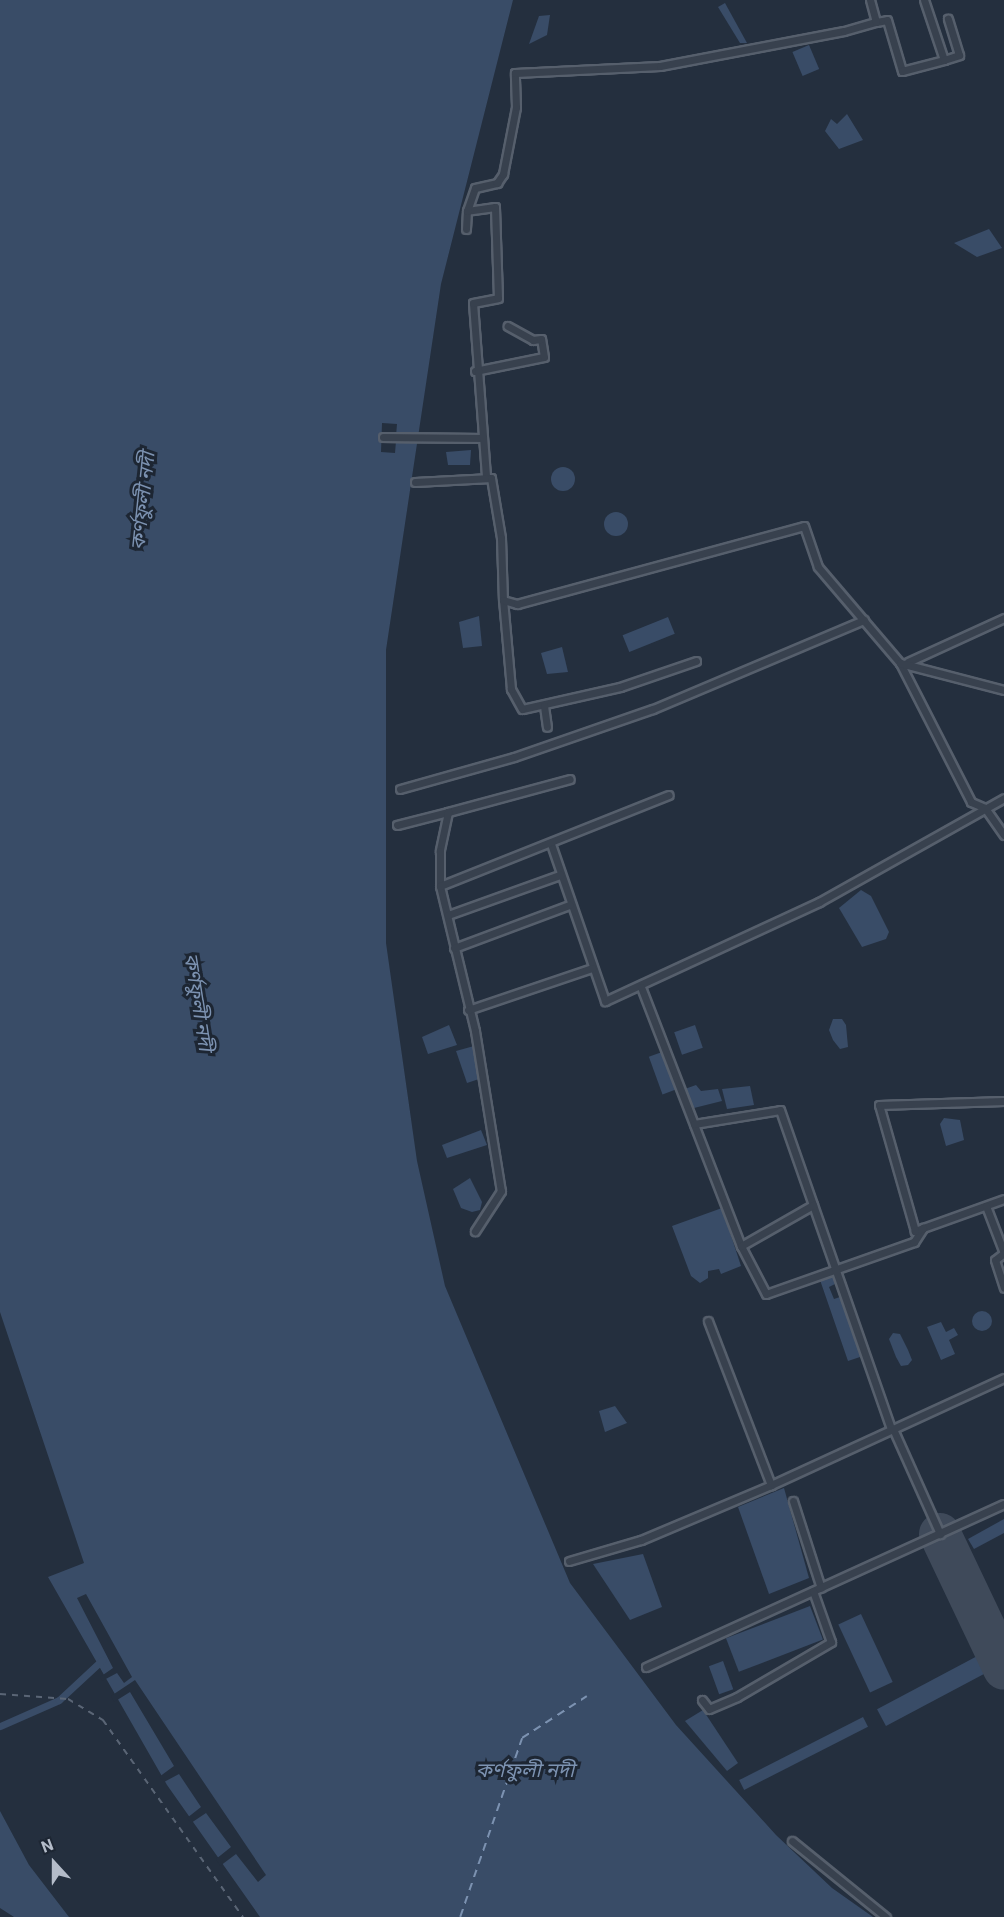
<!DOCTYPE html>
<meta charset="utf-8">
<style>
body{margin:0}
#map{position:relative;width:1004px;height:1917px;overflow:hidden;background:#242f3e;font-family:Roboto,"Noto Sans Bengali",sans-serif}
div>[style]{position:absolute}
.water>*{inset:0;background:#394c67;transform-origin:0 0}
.round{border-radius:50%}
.pier>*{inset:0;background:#242f3e}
.canal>*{height:7px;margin:-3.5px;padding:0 3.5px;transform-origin:3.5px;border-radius:3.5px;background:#394c67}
.ferry>*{height:1.5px;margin-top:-0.75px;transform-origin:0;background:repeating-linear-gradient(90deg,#7c92b1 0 8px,transparent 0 14px)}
.runway>*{height:42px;margin:-21px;padding:0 21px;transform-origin:21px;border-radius:21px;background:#3f4a5a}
.roads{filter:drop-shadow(2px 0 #565f6c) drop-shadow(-2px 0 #565f6c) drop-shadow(0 2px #565f6c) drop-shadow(0 -2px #565f6c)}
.minor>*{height:7px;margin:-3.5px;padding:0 3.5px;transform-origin:3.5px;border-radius:3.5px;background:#38414e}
.rail>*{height:1.5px;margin-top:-0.75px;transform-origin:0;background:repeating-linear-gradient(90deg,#5a6575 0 6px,transparent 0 12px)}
span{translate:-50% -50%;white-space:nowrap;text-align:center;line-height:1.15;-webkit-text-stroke:6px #1d2633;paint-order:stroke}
.water-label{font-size:20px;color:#7c92b1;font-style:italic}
.north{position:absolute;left:24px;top:1833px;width:60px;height:60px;-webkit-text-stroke:4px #1d2633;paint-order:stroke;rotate:339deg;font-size:16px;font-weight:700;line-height:24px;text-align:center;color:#b4bcc9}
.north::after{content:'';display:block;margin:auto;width:21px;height:27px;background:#b4bcc9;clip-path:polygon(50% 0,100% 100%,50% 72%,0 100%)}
</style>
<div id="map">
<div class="water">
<div style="clip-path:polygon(0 0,513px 0,441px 284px,386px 650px,386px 943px,417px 1161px,445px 1286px,570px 1583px,676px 1725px,776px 1835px,832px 1888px,873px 1917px,260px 1917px,167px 1785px,48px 1577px,84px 1563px,0 1312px)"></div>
<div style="clip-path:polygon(725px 3px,747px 43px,740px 43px,718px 7px)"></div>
<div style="clip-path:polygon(550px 15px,547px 35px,529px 44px,539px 16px)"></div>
<div style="left:809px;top:45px;width:26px;height:18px;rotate:67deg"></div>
<div style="clip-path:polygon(847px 114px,863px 140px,839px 149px,825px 131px,831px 119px,837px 124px)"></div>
<div style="clip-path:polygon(989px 229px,1002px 248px,977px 257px,954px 243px)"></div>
<div style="clip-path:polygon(471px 450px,470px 465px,448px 465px,446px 452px)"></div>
<div class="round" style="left:551px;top:467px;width:24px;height:24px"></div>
<div class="round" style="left:604px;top:512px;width:24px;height:24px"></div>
<div style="clip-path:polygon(479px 616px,482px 646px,463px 648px,459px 622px)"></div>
<div style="left:668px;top:617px;width:18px;height:49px;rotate:68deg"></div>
<div style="clip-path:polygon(562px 647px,568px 672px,547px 674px,541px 653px)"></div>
<div style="clip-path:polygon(861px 890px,871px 896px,889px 932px,886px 939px,862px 947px,839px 908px)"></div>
<div style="clip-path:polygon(833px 1019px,842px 1019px,846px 1025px,848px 1047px,840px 1049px,833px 1040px,829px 1030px)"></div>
<div style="clip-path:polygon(449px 1025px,457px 1045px,428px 1054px,422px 1037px)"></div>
<div style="left:695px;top:1025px;width:24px;height:22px;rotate:71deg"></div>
<div style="clip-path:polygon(474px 1046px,479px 1079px,467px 1083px,456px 1051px)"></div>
<div style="left:662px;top:1052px;width:40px;height:14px;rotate:70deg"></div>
<div style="clip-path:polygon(696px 1085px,701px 1091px,718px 1089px,722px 1101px,690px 1109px,682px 1090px)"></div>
<div style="clip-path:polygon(750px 1086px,754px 1105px,727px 1109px,722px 1089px)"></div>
<div style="clip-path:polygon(944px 1118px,960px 1120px,964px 1140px,946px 1146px,940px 1124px)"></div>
<div style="clip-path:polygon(481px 1130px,487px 1145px,447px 1158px,442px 1145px)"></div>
<div style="clip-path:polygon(470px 1178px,482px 1202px,480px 1210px,472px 1212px,461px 1208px,453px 1189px)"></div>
<div style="clip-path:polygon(722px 1208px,741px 1266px,721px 1274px,719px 1269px,708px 1271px,708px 1278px,700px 1283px,691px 1276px,672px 1226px)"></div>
<div style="clip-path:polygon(833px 1276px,837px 1283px,829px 1287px,834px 1299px,840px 1297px,863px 1356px,848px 1361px,820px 1280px)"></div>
<div class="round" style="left:972px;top:1311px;width:20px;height:20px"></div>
<div style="clip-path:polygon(941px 1322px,946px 1332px,954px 1328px,958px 1335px,949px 1340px,955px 1354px,941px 1360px,927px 1327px)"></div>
<div style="clip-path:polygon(893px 1333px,900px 1334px,908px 1350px,912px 1360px,908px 1365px,901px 1366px,896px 1357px,889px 1339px)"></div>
<div style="clip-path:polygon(615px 1406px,627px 1423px,605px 1432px,599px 1411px)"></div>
<div style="clip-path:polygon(784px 1488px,809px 1578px,769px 1594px,738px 1507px)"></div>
<div style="clip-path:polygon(1004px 1519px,1004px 1533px,974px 1549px,968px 1539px)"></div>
<div style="clip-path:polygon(643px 1554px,662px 1607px,630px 1620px,593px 1564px)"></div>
<div style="left:810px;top:1606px;width:36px;height:90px;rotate:69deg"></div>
<div style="left:861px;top:1614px;width:75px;height:25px;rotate:65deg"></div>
<div style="left:983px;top:1653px;width:19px;height:120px;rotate:62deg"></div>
<div style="left:723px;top:1661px;width:30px;height:15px;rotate:70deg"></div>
<div style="clip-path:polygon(703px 1710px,738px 1763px,727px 1771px,685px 1721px)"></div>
<div style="left:863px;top:1717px;width:11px;height:139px;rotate:63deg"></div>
<div style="clip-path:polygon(0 1811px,29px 1865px,69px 1917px,14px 1917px,0 1908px)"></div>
</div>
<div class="pier">
<div style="clip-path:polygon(382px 423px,397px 424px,396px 436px,421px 438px,421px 443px,396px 441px,395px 453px,381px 452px)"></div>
<div style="clip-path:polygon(86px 1594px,132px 1677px,124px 1683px,117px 1673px,102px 1681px,100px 1677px,113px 1668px,77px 1598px)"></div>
<div style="clip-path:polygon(135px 1680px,266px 1875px,258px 1882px,236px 1854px,220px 1866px,216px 1859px,231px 1847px,206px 1813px,191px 1823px,187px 1818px,201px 1807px,179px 1774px,164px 1782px,159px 1777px,174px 1766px,130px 1692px,114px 1702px,111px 1696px)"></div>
</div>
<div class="canal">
<div style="left:0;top:1726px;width:64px;rotate:-23.8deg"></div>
<div style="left:59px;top:1700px;width:59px;rotate:-42.9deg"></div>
</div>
<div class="ferry">
<div style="left:460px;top:1917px;width:189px;rotate:-70.9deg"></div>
<div style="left:522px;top:1738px;width:77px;rotate:-32.9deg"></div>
</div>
<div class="runway">
<div style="left:940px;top:1534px;width:149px;rotate:64.6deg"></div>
</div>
<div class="roads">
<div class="minor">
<div style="left:876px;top:22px;width:11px;rotate:-10deg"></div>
<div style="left:887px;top:20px;width:53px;rotate:73.6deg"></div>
<div style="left:902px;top:71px;width:43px;rotate:-14.7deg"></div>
<div style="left:944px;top:60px;width:63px;rotate:-108.4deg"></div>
<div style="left:944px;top:60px;width:16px;rotate:-18deg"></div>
<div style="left:959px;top:55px;width:38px;rotate:-107deg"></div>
<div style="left:466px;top:229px;width:18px;rotate:-87deg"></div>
<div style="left:475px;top:371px;width:70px;rotate:-11.5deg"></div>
<div style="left:544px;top:357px;width:18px;rotate:-99deg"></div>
<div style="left:541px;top:339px;width:8px;rotate:173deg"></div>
<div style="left:533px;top:340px;width:29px;rotate:-151deg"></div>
<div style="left:383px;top:437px;width:98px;rotate:0.6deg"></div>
<div style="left:486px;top:476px;width:173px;rotate:-94.3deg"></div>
<div style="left:473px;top:303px;width:25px;rotate:-11deg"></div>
<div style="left:498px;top:298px;width:91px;rotate:-91.9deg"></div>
<div style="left:495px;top:207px;width:28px;rotate:172deg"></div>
<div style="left:467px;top:211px;width:24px;rotate:-71deg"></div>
<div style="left:475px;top:188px;width:23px;rotate:-13deg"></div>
<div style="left:497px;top:183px;width:11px;rotate:-56deg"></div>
<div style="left:503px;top:174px;width:68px;rotate:-79deg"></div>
<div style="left:516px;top:107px;width:34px;rotate:-92deg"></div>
<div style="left:515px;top:73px;width:145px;rotate:-2.8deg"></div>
<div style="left:660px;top:66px;width:187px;rotate:-10.8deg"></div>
<div style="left:844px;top:31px;width:33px;rotate:-16deg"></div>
<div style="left:876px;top:22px;width:23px;rotate:-105deg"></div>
<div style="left:415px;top:482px;width:76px;rotate:-3deg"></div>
<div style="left:491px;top:478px;width:61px;rotate:80.5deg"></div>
<div style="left:501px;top:538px;width:62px;rotate:88.2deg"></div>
<div style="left:696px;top:661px;width:80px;rotate:161.1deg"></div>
<div style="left:620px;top:687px;width:100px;rotate:167.3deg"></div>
<div style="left:522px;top:709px;width:23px;rotate:-119deg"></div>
<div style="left:511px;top:689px;width:89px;rotate:-95.1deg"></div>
<div style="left:503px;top:600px;width:15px;rotate:16deg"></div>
<div style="left:517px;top:604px;width:297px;rotate:-15.2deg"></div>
<div style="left:804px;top:526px;width:43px;rotate:71.1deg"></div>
<div style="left:818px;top:567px;width:126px;rotate:49.5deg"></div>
<div style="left:900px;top:663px;width:156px;rotate:62.9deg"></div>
<div style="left:971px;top:802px;width:15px;rotate:23deg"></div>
<div style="left:985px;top:808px;width:33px;rotate:55deg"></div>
<div style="left:908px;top:662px;width:106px;rotate:-24.6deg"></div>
<div style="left:900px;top:663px;width:107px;rotate:14.6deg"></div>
<div style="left:544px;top:706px;width:21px;rotate:82deg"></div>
<div style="left:400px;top:789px;width:118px;rotate:-15.7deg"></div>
<div style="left:514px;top:757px;width:147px;rotate:-19.1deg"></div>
<div style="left:653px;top:709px;width:229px;rotate:-22.9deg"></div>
<div style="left:448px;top:812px;width:126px;rotate:-15.1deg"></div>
<div style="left:397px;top:825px;width:53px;rotate:-14.3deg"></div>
<div style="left:448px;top:812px;width:40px;rotate:102deg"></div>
<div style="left:440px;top:851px;width:35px;rotate:90deg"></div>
<div style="left:440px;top:886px;width:149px;rotate:76.4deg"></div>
<div style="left:475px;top:1031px;width:162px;rotate:80.8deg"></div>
<div style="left:501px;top:1191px;width:48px;rotate:123deg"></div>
<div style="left:551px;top:844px;width:166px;rotate:71deg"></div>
<div style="left:605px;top:1001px;width:236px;rotate:-24.8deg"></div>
<div style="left:819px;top:902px;width:212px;rotate:-29.3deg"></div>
<div style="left:440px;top:886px;width:246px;rotate:-21.7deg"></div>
<div style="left:448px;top:915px;width:119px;rotate:-19.7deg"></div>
<div style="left:454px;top:948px;width:123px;rotate:-20.5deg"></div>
<div style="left:641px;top:987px;width:278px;rotate:68.9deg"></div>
<div style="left:741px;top:1246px;width:54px;rotate:62.5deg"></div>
<div style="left:766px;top:1294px;width:157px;rotate:-19.4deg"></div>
<div style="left:914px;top:1242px;width:17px;rotate:-57deg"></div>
<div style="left:923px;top:1228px;width:86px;rotate:-19.7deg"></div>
<div style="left:468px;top:1010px;width:131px;rotate:-18.7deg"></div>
<div style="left:694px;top:1124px;width:87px;rotate:-9.2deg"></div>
<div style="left:780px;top:1110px;width:337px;rotate:70.8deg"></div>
<div style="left:986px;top:1206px;width:50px;rotate:69deg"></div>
<div style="left:923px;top:1228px;width:9px;rotate:159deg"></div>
<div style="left:915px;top:1231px;width:131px;rotate:-105.9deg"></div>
<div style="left:879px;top:1105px;width:125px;rotate:-1.8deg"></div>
<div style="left:741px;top:1246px;width:83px;rotate:-29.7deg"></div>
<div style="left:1004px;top:1253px;width:11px;rotate:142deg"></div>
<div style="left:995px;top:1260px;width:29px;rotate:72deg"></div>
<div style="left:708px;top:1321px;width:176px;rotate:69deg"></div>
<div style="left:894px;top:1431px;width:113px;rotate:65.9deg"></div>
<div style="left:793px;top:1501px;width:91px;rotate:72.2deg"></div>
<div style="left:569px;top:1561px;width:75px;rotate:-16.3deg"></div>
<div style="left:641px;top:1540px;width:141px;rotate:-22.9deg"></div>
<div style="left:771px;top:1485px;width:256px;rotate:-24.7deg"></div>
<div style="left:646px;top:1667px;width:393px;rotate:-24.5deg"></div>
<div style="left:702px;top:1700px;width:11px;rotate:52deg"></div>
<div style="left:709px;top:1709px;width:30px;rotate:-23deg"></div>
<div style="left:737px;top:1697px;width:109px;rotate:-30.3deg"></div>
<div style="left:831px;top:1642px;width:54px;rotate:-109.4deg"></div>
<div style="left:792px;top:1841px;width:121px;rotate:39deg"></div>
</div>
</div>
<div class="rail">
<div style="left:0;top:1694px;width:68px;rotate:4.2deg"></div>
<div style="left:68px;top:1699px;width:41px;rotate:31deg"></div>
<div style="left:103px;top:1720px;width:242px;rotate:54.6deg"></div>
</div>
<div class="water-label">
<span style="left:143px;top:501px;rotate:-84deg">কর্ণফুলী নদী</span>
<span style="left:198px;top:1002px;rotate:81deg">কর্ণফুলী নদী</span>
<span style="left:525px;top:1770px">কর্ণফুলী নদী</span>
</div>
<div class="north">N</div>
</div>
